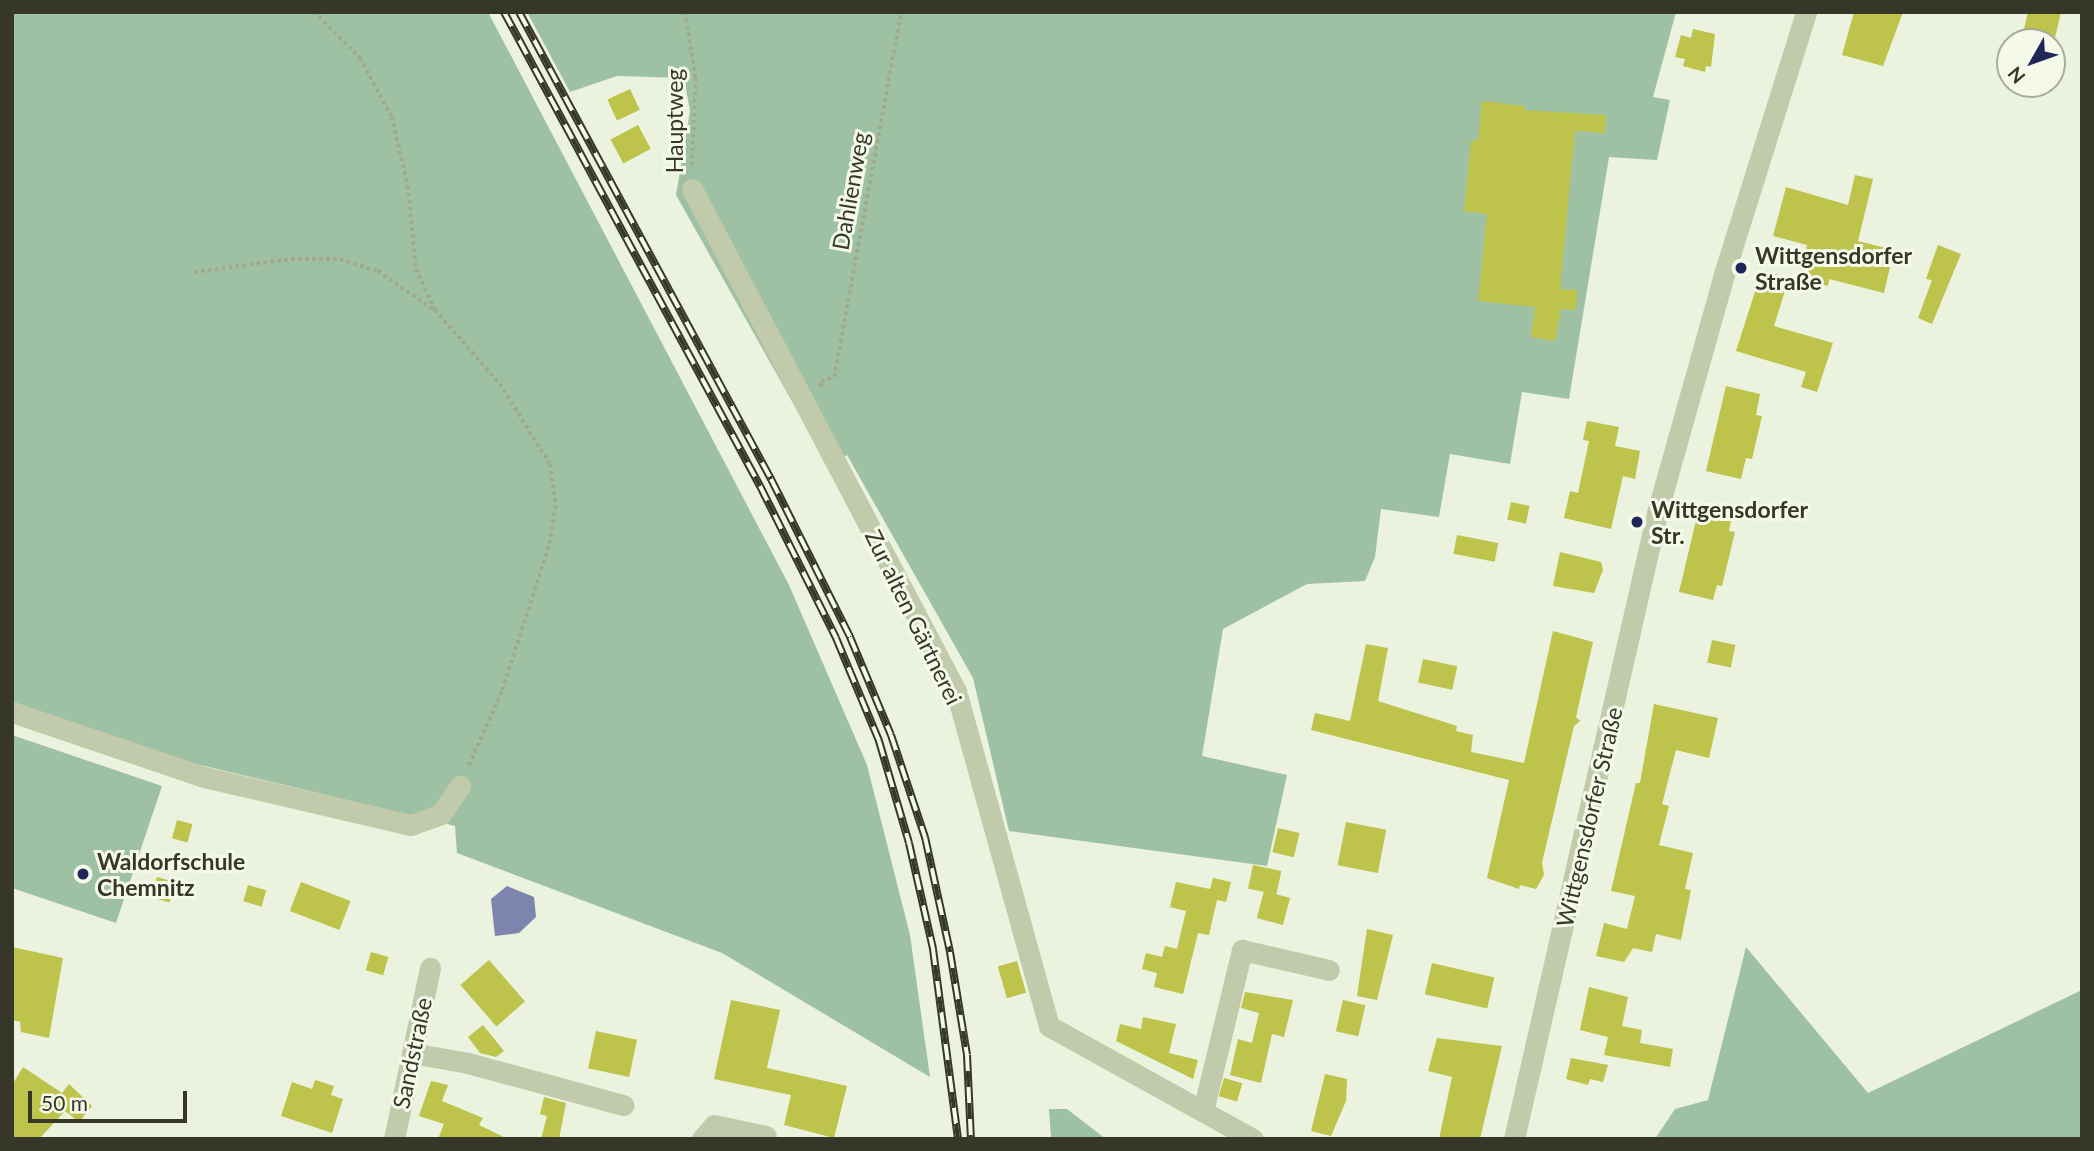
<!DOCTYPE html>
<meta charset="utf-8">
<style>
body{margin:0}
#map{position:relative;width:2094px;height:1151px;overflow:hidden;background:#ebf2de;font-family:Lato,sans-serif}
div>[style]{position:absolute}
.green>*{inset:0;background:#9ec1a3}
.water>*{inset:0;background:#7d85ae}
.building>*{inset:0;background:#bdc34b;transform-origin:0 0}
.path>*{height:3.5px;margin-top:-1.75px;transform-origin:0;background:repeating-linear-gradient(90deg,#a2a989 0 3.5px,transparent 0 7px)}
.minor>*{height:21px;margin:-10.5px;padding:0 10.5px;transform-origin:10.5px;border-radius:10.5px;background:#c1caaa}
.rail>*{height:8px;margin-top:-4px;transform-origin:0;background:repeating-linear-gradient(90deg,#f4f9ea 0 16px,#363729 0 32px);box-sizing:border-box;border-block:2px solid #363729}
.dots>*{width:19px;height:19px;translate:-50% -50%;box-sizing:border-box;border:4px solid #f4f9ea;border-radius:50%}
span{translate:-50% -50%;white-space:nowrap;text-align:center;line-height:1.15;-webkit-text-stroke:6px #f4f9ea;paint-order:stroke}
.street-label{font-size:23px;color:#363729}
.poi-label{font-size:23px;color:#363729;font-weight:700}
.left{translate:0 -50%;text-align:left}
.frame{position:absolute;inset:0;border:14px solid #363729;pointer-events:none}
.north{position:absolute;left:1996px;top:28px;width:70px;height:70px;box-sizing:border-box;background:#f4f9ea;border:2px solid #a8ab9d;border-radius:50%;rotate:230deg;font-size:19px;font-weight:700;line-height:28px;text-align:center;color:#363729}
.north::after{content:'';display:block;margin:auto;width:24px;height:32px;background:#1f2758;clip-path:polygon(50% 0,100% 100%,50% 72%,0 100%)}
.scale{position:absolute;left:28px;top:1091px;width:159px;height:32px;box-sizing:border-box;border:4px solid #363729;border-top:0;padding-left:9px;font-size:21px;line-height:24px;white-space:nowrap;color:#363729;-webkit-text-stroke:5px #f4f9ea;paint-order:stroke}
</style>
<div id="map">
<div class="green">
<div style="clip-path:polygon(12px 12px,488px 12px,789px 585px,867px 765px,910px 935px,930px 1077px,722px 953px,457px 853px,455px 826px,171px 758px,12px 714px)"></div>
<div style="clip-path:polygon(527px 12px,1676px 12px,1653px 97px,1670px 100px,1657px 160px,1609px 157px,1569px 399px,1522px 392px,1510px 464px,1450px 454px,1439px 517px,1381px 509px,1375px 557px,1365px 581px,1307px 584px,1223px 629px,1202px 756px,1287px 775px,1267px 866px,1009px 831px,973px 678px,847px 455px,829px 467px,676px 195px,690px 111px,684px 78px,617px 76px,570px 92px)"></div>
<div style="clip-path:polygon(12px 735px,162px 786px,116px 923px,12px 888px)"></div>
<div style="clip-path:polygon(1746px 947px,1868px 1093px,2082px 990px,2082px 1139px,1655px 1139px,1675px 1109px,1708px 1100px)"></div>
<div style="clip-path:polygon(1049px 1109px,1067px 1109px,1106px 1139px,1051px 1139px)"></div>
</div>
<div class="water">
<div style="clip-path:polygon(507px 886px,534px 897px,536px 917px,519px 933px,495px 936px,491px 899px)"></div>
</div>
<div class="building">
<div style="clip-path:polygon(1854px 12px,1903px 12px,1883px 66px,1842px 55px)"></div>
<div style="clip-path:polygon(2028px 12px,2061px 12px,2054px 42px,2021px 42px)"></div>
<div style="clip-path:polygon(1693px 29px,1715px 34px,1711px 67px,1706px 66px,1705px 72px,1683px 66px,1685px 59px,1675px 57px,1681px 35px,1691px 38px)"></div>
<div style="left:630px;top:89px;width:23px;height:25px;rotate:65deg"></div>
<div style="clip-path:polygon(1482px 101px,1525px 106px,1524px 110px,1606px 115px,1605px 133px,1575px 131px,1560px 289px,1577px 290px,1576px 310px,1561px 309px,1555px 341px,1531px 337px,1535px 307px,1478px 301px,1487px 214px,1464px 211px,1471px 141px,1478px 140px)"></div>
<div style="left:638px;top:125px;width:27px;height:31px;rotate:62deg"></div>
<div style="clip-path:polygon(1855px 175px,1873px 179px,1858px 241px,1894px 250px,1884px 293px,1829px 279px,1828px 286px,1799px 279px,1807px 245px,1773px 236px,1786px 187px,1848px 205px)"></div>
<div style="clip-path:polygon(1938px 245px,1961px 254px,1932px 324px,1918px 318px,1932px 280px,1926px 279px)"></div>
<div style="clip-path:polygon(1762px 270px,1789px 278px,1774px 326px,1833px 343px,1817px 392px,1801px 387px,1806px 372px,1736px 351px)"></div>
<div style="clip-path:polygon(1726px 386px,1760px 394px,1756px 415px,1762px 416px,1752px 459px,1746px 458px,1741px 479px,1706px 471px)"></div>
<div style="clip-path:polygon(1587px 421px,1619px 427px,1615px 446px,1640px 451px,1635px 479px,1623px 476px,1611px 529px,1564px 518px,1570px 491px,1578px 493px,1589px 441px,1583px 440px)"></div>
<div style="left:1511px;top:502px;width:19px;height:18px;rotate:12deg"></div>
<div style="clip-path:polygon(1699px 508px,1732px 515px,1729px 531px,1735px 532px,1722px 586px,1717px 585px,1713px 600px,1679px 592px)"></div>
<div style="left:1457px;top:535px;width:42px;height:19px;rotate:11deg"></div>
<div style="clip-path:polygon(1560px 552px,1601px 562px,1603px 570px,1594px 593px,1553px 586px)"></div>
<div style="clip-path:polygon(1553px 631px,1593px 642px,1576px 717px,1580px 721px,1574px 726px,1542px 863px,1544px 875px,1536px 889px,1520px 885px,1519px 889px,1487px 878px,1509px 780px,1311px 730px,1315px 713px,1350px 721px,1366px 644px,1388px 648px,1378px 701px,1457px 726px,1456px 731px,1473px 735px,1471px 752px,1524px 763px)"></div>
<div style="left:1712px;top:640px;width:24px;height:23px;rotate:12deg"></div>
<div style="left:1423px;top:659px;width:35px;height:24px;rotate:12deg"></div>
<div style="clip-path:polygon(1654px 704px,1718px 718px,1709px 758px,1676px 750px,1662px 804px,1669px 806px,1659px 845px,1693px 853px,1685px 889px,1691px 890px,1681px 940px,1656px 934px,1652px 952px,1633px 948px,1624px 962px,1596px 956px,1604px 923px,1627px 929px,1635px 896px,1611px 891px,1636px 783px,1640px 783px)"></div>
<div style="left:177px;top:820px;width:16px;height:19px;rotate:15deg"></div>
<div style="left:1346px;top:822px;width:41px;height:44px;rotate:11deg"></div>
<div style="left:1278px;top:828px;width:22px;height:25px;rotate:13deg"></div>
<div style="left:1253px;top:865px;width:29px;height:24px;rotate:12deg"></div>
<div style="left:157px;top:877px;width:19px;height:21px;rotate:16deg"></div>
<div style="clip-path:polygon(1213px 878px,1231px 882px,1226px 902px,1217px 900px,1209px 935px,1198px 933px,1183px 994px,1154px 987px,1157px 973px,1142px 969px,1146px 953px,1162px 957px,1165px 946px,1177px 949px,1186px 911px,1170px 907px,1176px 882px,1210px 889px)"></div>
<div style="left:301px;top:882px;width:53px;height:31px;rotate:21deg"></div>
<div style="left:248px;top:885px;width:19px;height:17px;rotate:16deg"></div>
<div style="left:1264px;top:891px;width:27px;height:28px;rotate:15deg"></div>
<div style="clip-path:polygon(1367px 929px,1393px 935px,1377px 1000px,1357px 996px)"></div>
<div style="clip-path:polygon(12px 947px,63px 958px,49px 1038px,21px 1032px,20px 1022px,12px 1020px)"></div>
<div style="left:371px;top:952px;width:18px;height:19px;rotate:16deg"></div>
<div style="left:489px;top:960px;width:55px;height:38px;rotate:49deg"></div>
<div style="left:1017px;top:961px;width:33px;height:20px;rotate:74deg"></div>
<div style="left:1432px;top:963px;width:64px;height:32px;rotate:13deg"></div>
<div style="clip-path:polygon(1589px 987px,1628px 997px,1622px 1026px,1642px 1030px,1640px 1043px,1673px 1049px,1670px 1067px,1604px 1055px,1608px 1037px,1580px 1030px)"></div>
<div style="clip-path:polygon(1245px 992px,1293px 1000px,1284px 1037px,1272px 1034px,1261px 1083px,1230px 1075px,1238px 1039px,1252px 1043px,1259px 1013px,1241px 1008px)"></div>
<div style="clip-path:polygon(731px 1000px,780px 1010px,767px 1068px,847px 1086px,834px 1138px,784px 1125px,791px 1095px,714px 1079px)"></div>
<div style="left:1343px;top:1000px;width:23px;height:32px;rotate:13deg"></div>
<div style="clip-path:polygon(1143px 1017px,1176px 1024px,1169px 1053px,1198px 1060px,1193px 1079px,1116px 1041px,1120px 1024px,1141px 1029px)"></div>
<div style="clip-path:polygon(483px 1025px,504px 1051px,496px 1057px,480px 1053px,468px 1037px)"></div>
<div style="left:596px;top:1031px;width:42px;height:38px;rotate:12deg"></div>
<div style="clip-path:polygon(1437px 1038px,1502px 1046px,1480px 1139px,1439px 1139px,1452px 1077px,1428px 1071px)"></div>
<div style="clip-path:polygon(1571px 1058px,1608px 1065px,1603px 1082px,1590px 1079px,1588px 1085px,1566px 1079px)"></div>
<div style="clip-path:polygon(23px 1067px,62px 1093px,69px 1084px,92px 1106px,79px 1122px,65px 1111px,39px 1139px,12px 1139px,12px 1085px)"></div>
<div style="clip-path:polygon(1325px 1074px,1347px 1079px,1346px 1101px,1331px 1136px,1311px 1131px)"></div>
<div style="left:1224px;top:1078px;width:19px;height:19px;rotate:16deg"></div>
<div style="clip-path:polygon(315px 1080px,334px 1086px,331px 1095px,343px 1099px,332px 1133px,281px 1116px,292px 1082px,312px 1089px)"></div>
<div style="clip-path:polygon(431px 1081px,448px 1085px,442px 1101px,483px 1118px,479px 1125px,508px 1139px,438px 1139px,444px 1124px,419px 1116px)"></div>
<div style="clip-path:polygon(544px 1097px,566px 1103px,559px 1139px,541px 1139px,547px 1116px,540px 1114px)"></div>
</div>
<div class="path">
<div style="left:314px;top:12px;width:65px;rotate:45deg"></div>
<div style="left:360px;top:58px;width:67px;rotate:61.5deg"></div>
<div style="left:392px;top:117px;width:71px;rotate:76.9deg"></div>
<div style="left:408px;top:186px;width:83px;rotate:84.5deg"></div>
<div style="left:416px;top:269px;width:45px;rotate:65.1deg"></div>
<div style="left:435px;top:310px;width:98px;rotate:48.7deg"></div>
<div style="left:500px;top:384px;width:94px;rotate:58deg"></div>
<div style="left:550px;top:464px;width:42px;rotate:81.9deg"></div>
<div style="left:556px;top:506px;width:42px;rotate:99.7deg"></div>
<div style="left:549px;top:547px;width:152px;rotate:108deg"></div>
<div style="left:502px;top:692px;width:83px;rotate:114.1deg"></div>
<div style="left:685px;top:12px;width:67px;rotate:80.5deg"></div>
<div style="left:696px;top:78px;width:92px;rotate:92.5deg"></div>
<div style="left:194px;top:272px;width:98px;rotate:-7.6deg"></div>
<div style="left:291px;top:259px;width:49px"></div>
<div style="left:340px;top:259px;width:40px;rotate:18deg"></div>
<div style="left:378px;top:271px;width:67px;rotate:34.6deg"></div>
<div style="left:820px;top:387px;width:5px;rotate:-79deg"></div>
<div style="left:821px;top:382px;width:14px;rotate:-21deg"></div>
<div style="left:834px;top:377px;width:371px;rotate:-79.6deg"></div>
</div>
<div class="minor">
<div style="left:692px;top:189px;width:567px;rotate:62.26deg"></div>
<div style="left:956px;top:691px;width:348px;rotate:74.5deg"></div>
<div style="left:1049px;top:1026px;width:233px;rotate:29deg"></div>
<div style="left:12px;top:712px;width:203px;rotate:18.7deg"></div>
<div style="left:204px;top:777px;width:212px;rotate:13.1deg"></div>
<div style="left:411px;top:825px;width:32px;rotate:-20deg"></div>
<div style="left:441px;top:814px;width:34px;rotate:-56deg"></div>
<div style="left:412px;top:1053px;width:57px;rotate:10.1deg"></div>
<div style="left:468px;top:1063px;width:161px;rotate:15.2deg"></div>
<div style="left:1203px;top:1111px;width:166px;rotate:-76.4deg"></div>
<div style="left:1242px;top:950px;width:89px;rotate:12.9deg"></div>
<div style="left:394px;top:1139px;width:175px;rotate:-78.1deg"></div>
<div style="left:702px;top:1139px;width:18px;rotate:-49deg"></div>
<div style="left:714px;top:1125px;width:53px;rotate:11.9deg"></div>
<div style="left:1514px;top:1139px;width:642px;rotate:-77.13deg"></div>
<div style="left:1657px;top:513px;width:248px;rotate:-74.3deg"></div>
<div style="left:1724px;top:274px;width:275px;rotate:-72.6deg"></div>
</div>
<div class="rail">
<div style="left:504px;top:12px;width:539px;rotate:61.63deg"></div>
<div style="left:760px;top:486px;width:170px;rotate:63.4deg"></div>
<div style="left:836px;top:638px;width:112px;rotate:67.3deg"></div>
<div style="left:879px;top:741px;width:106px;rotate:73.6deg"></div>
<div style="left:909px;top:843px;width:109px;rotate:77.2deg"></div>
<div style="left:933px;top:949px;width:192px;rotate:82.5deg"></div>
<div style="left:519px;top:12px;width:531px;rotate:61.65deg"></div>
<div style="left:771px;top:479px;width:177px;rotate:63.4deg"></div>
<div style="left:850px;top:637px;width:106px;rotate:67.3deg"></div>
<div style="left:891px;top:735px;width:108px;rotate:71.6deg"></div>
<div style="left:925px;top:837px;width:118px;rotate:77.7deg"></div>
<div style="left:950px;top:952px;width:104px;rotate:80.6deg"></div>
<div style="left:967px;top:1055px;width:84px;rotate:87.3deg"></div>
</div>
<div class="dots">
<div style="left:1741px;top:268px;background:#1f2758"></div>
<div style="left:1637px;top:522px;background:#1f2758"></div>
<div style="left:83px;top:874px;background:#1f2758"></div>
</div>
<div class="street-label">
<span style="left:674px;top:121px;rotate:-90deg">Hauptweg</span>
<span style="left:850px;top:191px;rotate:-80deg">Dahlienweg</span>
<span style="left:914px;top:617px;rotate:64deg">Zur alten Gärtnerei</span>
<span style="left:1589px;top:817px;rotate:-77deg">Wittgensdorfer Straße</span>
<span style="left:412px;top:1053px;rotate:-78deg">Sandstraße</span>
</div>
<div class="poi-label">
<span class="left" style="left:1755px;top:268px">Wittgensdorfer<br>Straße</span>
<span class="left" style="left:1651px;top:522px">Wittgensdorfer<br>Str.</span>
<span class="left" style="left:97px;top:874px">Waldorfschule<br>Chemnitz</span>
</div>
<div class="frame"></div>
<div class="north">N</div>
<div class="scale">50 m</div>
</div>
